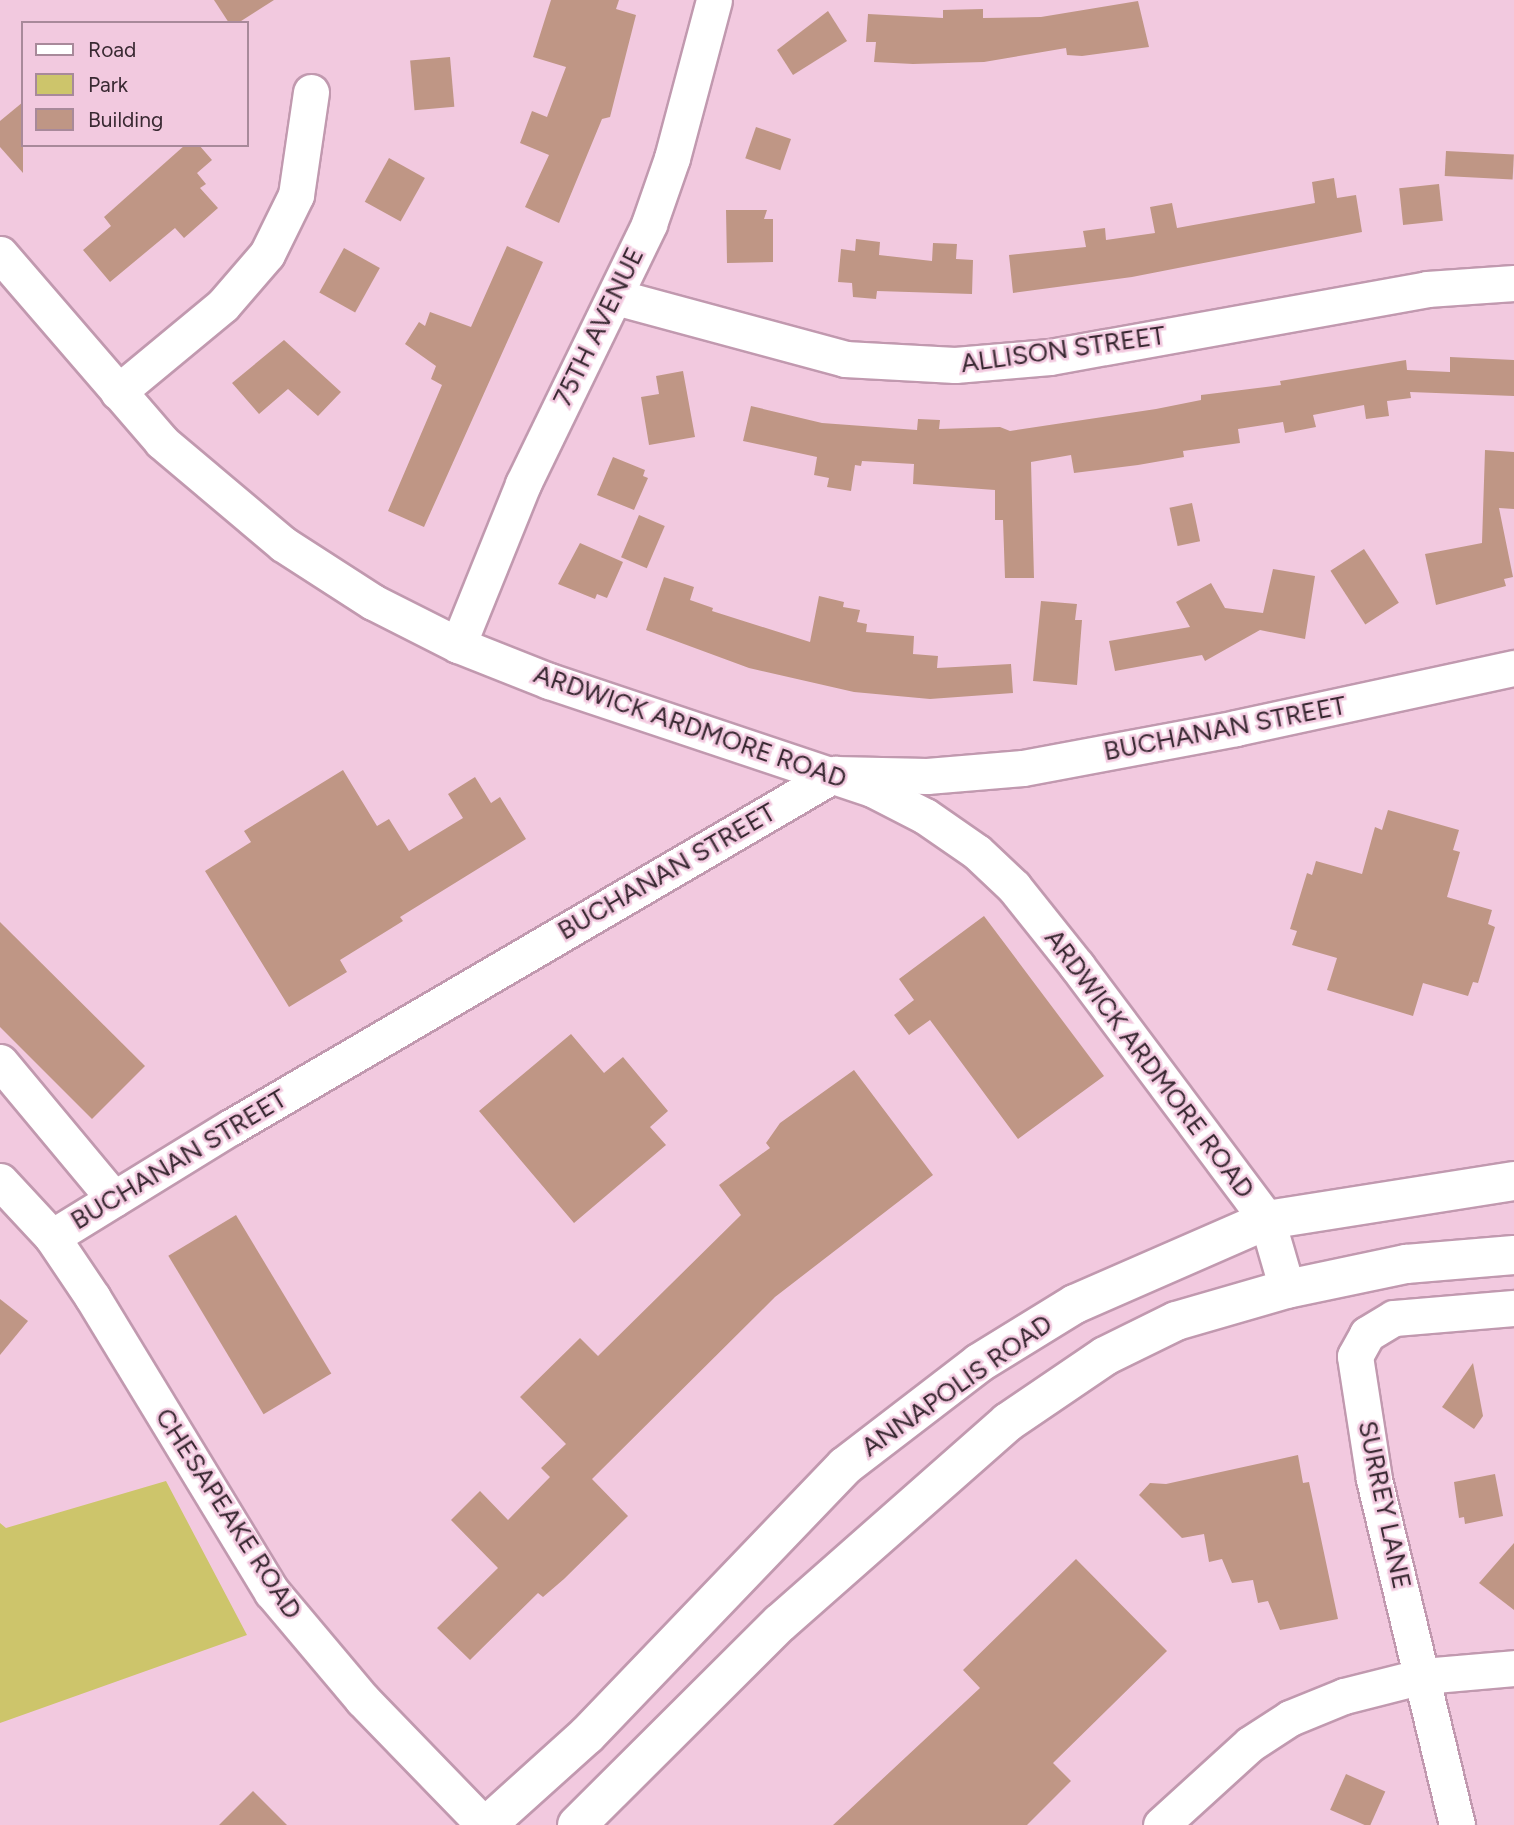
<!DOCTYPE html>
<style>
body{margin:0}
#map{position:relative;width:1514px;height:1825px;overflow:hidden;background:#f2c9df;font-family:Figtree,sans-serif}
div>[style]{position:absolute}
.green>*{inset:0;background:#cdc56b}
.building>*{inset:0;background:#bf9685;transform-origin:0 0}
.roads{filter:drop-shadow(2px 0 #c199af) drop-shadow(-2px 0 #c199af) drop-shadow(0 2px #c199af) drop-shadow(0 -2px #c199af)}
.minor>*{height:35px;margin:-17.5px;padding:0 17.5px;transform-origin:17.5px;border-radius:17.5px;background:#fff}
.major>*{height:38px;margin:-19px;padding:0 19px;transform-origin:19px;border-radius:19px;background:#fff}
span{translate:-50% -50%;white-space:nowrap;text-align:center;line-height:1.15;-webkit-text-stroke:5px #f2c9df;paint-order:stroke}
.street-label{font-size:26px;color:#392932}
.legend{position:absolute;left:21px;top:21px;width:228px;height:126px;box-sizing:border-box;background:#f2c9df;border:2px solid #a8899a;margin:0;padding:9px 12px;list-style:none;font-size:21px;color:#392932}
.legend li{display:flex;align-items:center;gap:14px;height:35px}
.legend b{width:35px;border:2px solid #a8899a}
</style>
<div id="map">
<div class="green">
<div style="clip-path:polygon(166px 1481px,247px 1635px,0 1723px,0 1523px,6px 1528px)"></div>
</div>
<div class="building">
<div style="clip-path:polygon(214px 0,274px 0,238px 23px,229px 23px)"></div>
<div style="clip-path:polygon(551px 0,619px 0,616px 9px,636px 15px,610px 117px,602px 119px,559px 223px,525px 207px,549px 155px,520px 143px,532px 111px,547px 117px,566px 67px,533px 57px)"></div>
<div style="clip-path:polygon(1138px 1px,1149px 47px,1082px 56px,1067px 55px,1066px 48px,984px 62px,913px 64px,874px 62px,876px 42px,866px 42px,868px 14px,943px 18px,943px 10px,983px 9px,983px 18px,1041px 17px)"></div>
<div style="clip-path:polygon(828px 11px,847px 41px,793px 75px,777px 50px)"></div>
<div style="left:450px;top:57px;width:50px;height:40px;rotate:85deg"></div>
<div style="clip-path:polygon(23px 102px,23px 173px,0 147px,0 121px)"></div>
<div style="left:756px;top:127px;width:37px;height:33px;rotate:19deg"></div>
<div style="clip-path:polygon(185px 145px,199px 145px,212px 160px,197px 173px,206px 184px,200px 188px,218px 208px,184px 238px,175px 228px,110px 282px,83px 250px,111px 226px,104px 217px)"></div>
<div style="left:1446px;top:151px;width:68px;height:25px;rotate:3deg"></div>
<div style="left:389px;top:158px;width:41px;height:50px;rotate:29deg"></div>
<div style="clip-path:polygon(1334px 178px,1337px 198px,1356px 195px,1362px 232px,1132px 277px,1013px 293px,1009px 255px,1086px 247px,1083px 231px,1105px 228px,1106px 240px,1155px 233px,1150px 207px,1172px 203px,1177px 228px,1315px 203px,1312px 182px)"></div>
<div style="left:1439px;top:184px;width:37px;height:40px;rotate:84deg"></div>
<div style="clip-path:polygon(726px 210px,767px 210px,764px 219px,773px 219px,773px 262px,727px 263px)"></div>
<div style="clip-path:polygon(856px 239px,880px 242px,879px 255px,932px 261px,933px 243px,957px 244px,956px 259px,973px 260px,972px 294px,877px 291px,876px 299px,853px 297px,852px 283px,838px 282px,841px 249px,855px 251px)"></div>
<div style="clip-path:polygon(507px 246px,543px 262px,424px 527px,388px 511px,442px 385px,431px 379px,436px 366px,405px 344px,419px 322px,425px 326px,430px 312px,471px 327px)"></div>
<div style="left:344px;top:248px;width:41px;height:51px;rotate:29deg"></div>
<div style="clip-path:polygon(284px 340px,341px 392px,318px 416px,288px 389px,259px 414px,232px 383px)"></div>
<div style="clip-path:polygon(1450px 357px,1514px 360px,1514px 396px,1410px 392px,1411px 398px,1387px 401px,1389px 416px,1366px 419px,1364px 405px,1313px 415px,1316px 427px,1285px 433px,1283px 422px,1238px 429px,1240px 443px,1183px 451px,1184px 457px,1138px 465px,1074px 473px,1071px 455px,1031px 462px,1034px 578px,1005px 578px,1003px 520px,995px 520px,995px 490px,913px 484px,914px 464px,862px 461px,861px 466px,855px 465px,851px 491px,827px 487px,829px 478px,814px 475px,817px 457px,743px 441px,751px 406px,822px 423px,917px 430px,918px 419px,940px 420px,939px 429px,1000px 427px,1010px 431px,1156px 409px,1201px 400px,1201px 395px,1281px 385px,1280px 381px,1406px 360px,1407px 370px,1450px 372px)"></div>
<div style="clip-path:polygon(683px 371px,695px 437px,649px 445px,641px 397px,659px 394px,656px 376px)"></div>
<div style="clip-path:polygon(1485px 450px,1514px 452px,1514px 509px,1499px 508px,1513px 577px,1504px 579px,1506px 586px,1436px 605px,1425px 554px,1482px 543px)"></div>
<div style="clip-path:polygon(613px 457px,645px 470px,643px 476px,648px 478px,634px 510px,597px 495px)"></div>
<div style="left:1192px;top:503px;width:39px;height:23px;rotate:78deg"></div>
<div style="left:639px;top:515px;width:28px;height:46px;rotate:23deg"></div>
<div style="clip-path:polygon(580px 543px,623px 562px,607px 598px,597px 594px,595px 599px,558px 584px)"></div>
<div style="left:1364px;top:549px;width:64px;height:40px;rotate:57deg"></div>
<div style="clip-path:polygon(1273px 569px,1315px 576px,1305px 639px,1260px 630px,1205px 661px,1202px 655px,1115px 671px,1109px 641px,1190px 627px,1176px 602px,1211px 583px,1225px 608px,1263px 613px)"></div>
<div style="clip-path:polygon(664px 577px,694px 587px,690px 600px,713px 608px,712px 611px,810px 642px,819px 596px,844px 602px,843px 607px,860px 610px,857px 622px,867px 624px,866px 632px,914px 636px,913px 654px,938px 656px,937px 668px,1011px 664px,1013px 693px,930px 699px,854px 692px,749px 668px,646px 630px)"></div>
<div style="clip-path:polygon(1041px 601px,1077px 604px,1075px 620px,1082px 620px,1077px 685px,1033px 681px)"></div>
<div style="clip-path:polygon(343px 770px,377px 826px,389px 819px,409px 851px,463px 818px,448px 794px,475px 777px,491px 803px,500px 797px,526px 839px,400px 917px,403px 921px,340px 960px,347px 972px,289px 1007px,205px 871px,251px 842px,244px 831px)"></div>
<div style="clip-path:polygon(1388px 810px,1459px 830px,1453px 850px,1460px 852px,1447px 897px,1492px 910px,1488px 924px,1495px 927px,1478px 983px,1473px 982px,1468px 996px,1423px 983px,1413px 1016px,1327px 990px,1337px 958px,1292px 945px,1297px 931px,1290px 929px,1307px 873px,1312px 875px,1316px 861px,1362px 874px,1375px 827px,1382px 830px)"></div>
<div style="clip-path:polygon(984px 916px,1104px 1076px,1018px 1139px,930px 1020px,909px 1035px,894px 1015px,914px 1000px,899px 979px)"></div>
<div style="clip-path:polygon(0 922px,145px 1066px,92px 1119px,0 1027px)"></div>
<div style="clip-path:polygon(571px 1034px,604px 1073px,623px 1057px,668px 1111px,650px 1127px,666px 1145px,574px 1223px,479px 1111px)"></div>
<div style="clip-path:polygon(854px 1070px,933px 1175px,775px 1297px,592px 1479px,628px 1516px,564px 1579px,543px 1597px,538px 1593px,470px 1660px,437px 1628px,498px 1568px,451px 1520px,480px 1491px,508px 1520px,550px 1477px,541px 1468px,566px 1444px,520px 1397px,580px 1338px,598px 1356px,741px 1215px,719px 1185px,770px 1148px,766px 1143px,780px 1123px)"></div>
<div style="left:236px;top:1215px;width:185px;height:79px;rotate:59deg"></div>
<div style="clip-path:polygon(0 1299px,28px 1321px,0 1355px)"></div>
<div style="clip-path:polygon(1473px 1363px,1483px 1416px,1474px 1429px,1442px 1407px)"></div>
<div style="clip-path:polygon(1298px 1455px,1303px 1483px,1309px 1482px,1338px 1619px,1280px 1630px,1268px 1601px,1258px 1603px,1253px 1580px,1232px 1583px,1222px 1559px,1209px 1562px,1204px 1534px,1182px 1538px,1139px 1495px,1150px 1483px,1166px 1484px)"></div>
<div style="clip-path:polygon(1495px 1474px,1503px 1516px,1465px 1524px,1464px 1517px,1459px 1518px,1454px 1482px)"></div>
<div style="clip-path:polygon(1514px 1543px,1514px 1610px,1479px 1583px)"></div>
<div style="clip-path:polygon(1076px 1559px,1167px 1651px,1053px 1763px,1071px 1781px,1027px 1825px,833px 1825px,980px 1688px,963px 1670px)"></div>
<div style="left:1346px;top:1774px;width:43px;height:39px;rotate:24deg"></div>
<div style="clip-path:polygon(253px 1791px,287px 1825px,219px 1825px)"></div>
</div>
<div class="roads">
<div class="minor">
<div style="left:0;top:254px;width:248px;rotate:49.2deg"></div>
<div style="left:162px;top:442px;width:158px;rotate:40.1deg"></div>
<div style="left:283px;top:544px;width:107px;rotate:32.8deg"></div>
<div style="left:373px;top:602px;width:95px;rotate:26.8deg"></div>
<div style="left:458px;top:645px;width:98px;rotate:21.6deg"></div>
<div style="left:549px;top:681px;width:341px;rotate:18.5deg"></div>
<div style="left:872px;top:789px;width:59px;rotate:27deg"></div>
<div style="left:925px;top:816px;width:63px;rotate:34.7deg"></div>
<div style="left:977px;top:852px;width:51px;rotate:43.4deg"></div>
<div style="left:1014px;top:887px;width:101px;rotate:51.4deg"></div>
<div style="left:1077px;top:966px;width:317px;rotate:53.2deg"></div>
<div style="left:1267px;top:1220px;width:72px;rotate:73.8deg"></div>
<div style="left:616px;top:297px;width:237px;rotate:15.1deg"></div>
<div style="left:845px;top:359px;width:110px;rotate:3.1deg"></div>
<div style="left:955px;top:365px;width:95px;rotate:-4.8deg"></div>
<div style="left:1050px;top:357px;width:383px;rotate:-10.2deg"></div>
<div style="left:1427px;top:289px;width:87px;rotate:-3.9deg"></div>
<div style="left:118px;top:392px;width:136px;rotate:-39.6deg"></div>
<div style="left:223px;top:305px;width:67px;rotate:-49.2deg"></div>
<div style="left:267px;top:254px;width:66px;rotate:-63.8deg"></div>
<div style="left:296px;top:195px;width:104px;rotate:-81.7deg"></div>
<div style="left:458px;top:645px;width:174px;rotate:-68deg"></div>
<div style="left:523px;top:484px;width:289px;rotate:-64.1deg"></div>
<div style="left:649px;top:224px;width:70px;rotate:-70.8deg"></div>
<div style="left:672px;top:158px;width:163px;rotate:-75.1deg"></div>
<div style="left:0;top:1062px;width:178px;rotate:50.2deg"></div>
<div style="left:0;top:1181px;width:76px;rotate:47.1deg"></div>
<div style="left:52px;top:1237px;width:73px;rotate:56.1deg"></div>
<div style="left:93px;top:1298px;width:344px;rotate:58.7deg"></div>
<div style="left:272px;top:1592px;width:140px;rotate:49.9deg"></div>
<div style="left:362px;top:1699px;width:175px;rotate:45.9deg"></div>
<div style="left:52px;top:1237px;width:210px;rotate:-31.6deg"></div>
<div style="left:231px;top:1127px;width:700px;rotate:-30.3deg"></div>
<div style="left:835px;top:774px;width:92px;rotate:1.2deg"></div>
<div style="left:927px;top:776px;width:96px;rotate:-4.8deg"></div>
<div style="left:1023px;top:768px;width:217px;rotate:-10.6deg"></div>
<div style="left:1236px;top:728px;width:284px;rotate:-12.2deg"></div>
<div style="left:1161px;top:1825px;width:120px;rotate:-42.3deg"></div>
<div style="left:1250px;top:1744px;width:48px;rotate:-33deg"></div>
<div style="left:1290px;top:1718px;width:58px;rotate:-22.2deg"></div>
<div style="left:1344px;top:1696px;width:81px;rotate:-14.2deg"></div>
<div style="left:1423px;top:1676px;width:91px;rotate:-5deg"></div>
<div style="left:1457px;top:1825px;width:356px;rotate:-103.5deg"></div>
<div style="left:1374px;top:1479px;width:124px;rotate:-98.8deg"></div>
<div style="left:1355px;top:1356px;width:25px;rotate:-61deg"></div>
<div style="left:1367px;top:1334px;width:31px;rotate:-31deg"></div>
<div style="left:1394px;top:1318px;width:120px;rotate:-4.8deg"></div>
</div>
<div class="major">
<div style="left:487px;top:1825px;width:135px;rotate:-42deg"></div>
<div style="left:587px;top:1735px;width:373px;rotate:-46.2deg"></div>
<div style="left:845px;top:1466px;width:169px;rotate:-37.5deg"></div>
<div style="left:979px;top:1363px;width:113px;rotate:-31.6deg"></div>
<div style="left:1075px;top:1304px;width:210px;rotate:-23.6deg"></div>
<div style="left:1267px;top:1220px;width:250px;rotate:-9deg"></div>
<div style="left:577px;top:1825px;width:286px;rotate:-44.9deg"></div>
<div style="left:780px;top:1623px;width:304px;rotate:-41.4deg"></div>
<div style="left:1008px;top:1422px;width:117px;rotate:-34.2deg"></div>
<div style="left:1105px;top:1356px;width:79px;rotate:-26.2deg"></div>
<div style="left:1176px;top:1321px;width:116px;rotate:-16.1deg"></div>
<div style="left:1287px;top:1289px;width:122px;rotate:-11.9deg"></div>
<div style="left:1406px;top:1264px;width:108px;rotate:-4.8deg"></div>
</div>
</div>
<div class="street-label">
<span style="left:599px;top:327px;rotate:-64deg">75TH AVENUE</span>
<span style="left:1063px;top:350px;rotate:-8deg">ALLISON STREET</span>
<span style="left:690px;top:727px;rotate:19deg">ARDWICK ARDMORE ROAD</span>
<span style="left:1225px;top:729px;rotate:-11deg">BUCHANAN STREET</span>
<span style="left:667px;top:872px;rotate:-30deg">BUCHANAN STREET</span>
<span style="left:1149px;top:1064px;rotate:53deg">ARDWICK ARDMORE ROAD</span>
<span style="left:179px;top:1160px;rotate:-31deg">BUCHANAN STREET</span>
<span style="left:957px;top:1386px;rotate:-35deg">ANNAPOLIS ROAD</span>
<span style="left:1384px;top:1505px;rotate:78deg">SURREY LANE</span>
<span style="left:228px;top:1514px;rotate:57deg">CHESAPEAKE ROAD</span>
</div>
<ul class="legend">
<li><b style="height:9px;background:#fff"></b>Road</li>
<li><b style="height:19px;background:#cdc56b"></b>Park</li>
<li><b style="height:19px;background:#bf9685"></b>Building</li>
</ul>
</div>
